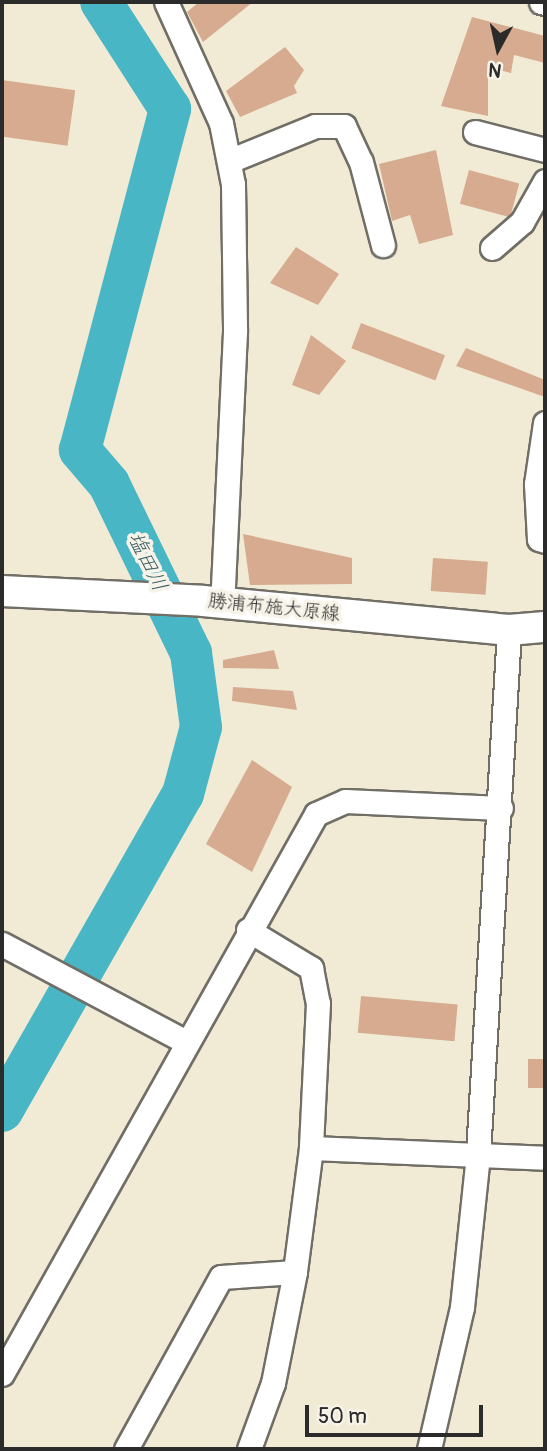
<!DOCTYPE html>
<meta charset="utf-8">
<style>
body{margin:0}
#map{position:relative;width:547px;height:1451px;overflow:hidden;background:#f1ebd5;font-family:Pangolin,"Klee One",sans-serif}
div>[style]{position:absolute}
.river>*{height:42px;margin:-21px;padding:0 21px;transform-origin:21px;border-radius:21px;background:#49b6c5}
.building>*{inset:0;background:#d6ab8f;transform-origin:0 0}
.roads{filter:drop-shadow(2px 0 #706e66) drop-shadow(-2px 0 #706e66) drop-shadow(0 2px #706e66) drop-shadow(0 -2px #706e66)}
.minor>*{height:23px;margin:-11.5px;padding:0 11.5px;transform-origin:11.5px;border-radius:11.5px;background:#fff}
.major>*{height:30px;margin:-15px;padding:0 15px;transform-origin:15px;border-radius:15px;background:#fff}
span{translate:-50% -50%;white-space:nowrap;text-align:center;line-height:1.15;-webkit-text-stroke:7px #f7f3e8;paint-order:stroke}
.street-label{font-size:19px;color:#2b2b2b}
.water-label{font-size:21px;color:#365c61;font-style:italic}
.frame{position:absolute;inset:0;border:4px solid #2b2b2b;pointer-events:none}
.north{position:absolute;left:463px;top:14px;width:70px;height:70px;-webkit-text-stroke:5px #f7f3e8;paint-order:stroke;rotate:188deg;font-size:19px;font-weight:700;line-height:28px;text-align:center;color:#2b2b2b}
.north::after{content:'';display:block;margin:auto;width:24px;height:32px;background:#2b2b2b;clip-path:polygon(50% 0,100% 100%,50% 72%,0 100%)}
.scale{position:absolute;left:305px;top:1405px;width:178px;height:32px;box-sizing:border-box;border:4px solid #2b2b2b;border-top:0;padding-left:9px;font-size:21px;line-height:24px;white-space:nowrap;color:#2b2b2b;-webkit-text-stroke:5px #f7f3e8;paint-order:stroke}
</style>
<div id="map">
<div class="river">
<div style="left:2px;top:1111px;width:365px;rotate:-60.3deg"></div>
<div style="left:183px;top:794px;width:69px;rotate:-75deg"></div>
<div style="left:201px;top:727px;width:75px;rotate:-97.7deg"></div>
<div style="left:191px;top:653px;width:188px;rotate:-115.9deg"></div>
<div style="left:109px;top:484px;width:45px;rotate:-130.5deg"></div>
<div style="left:80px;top:450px;width:353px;rotate:-75.2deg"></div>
<div style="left:170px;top:109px;width:127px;rotate:-122.8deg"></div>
</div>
<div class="building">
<div style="clip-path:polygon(199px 2px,253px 2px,203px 42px,187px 12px)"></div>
<div style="clip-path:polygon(472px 17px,545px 36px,545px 63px,514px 55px,511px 73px,488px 67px,488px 116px,441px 106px)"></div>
<div style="clip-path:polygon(285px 47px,304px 70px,294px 86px,297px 93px,240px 117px,226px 91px)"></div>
<div style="left:2px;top:80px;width:74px;height:56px;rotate:8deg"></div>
<div style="clip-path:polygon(436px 150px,453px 235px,419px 244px,410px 215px,392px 221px,379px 164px)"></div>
<div style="left:469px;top:170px;width:52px;height:35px;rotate:15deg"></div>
<div style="clip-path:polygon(296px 247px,339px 274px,318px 305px,270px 283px)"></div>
<div style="left:361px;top:323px;width:90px;height:27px;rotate:21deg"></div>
<div style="clip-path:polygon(311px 335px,346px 361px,319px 395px,292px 385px)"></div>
<div style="clip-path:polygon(466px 348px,545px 380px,545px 397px,456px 366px)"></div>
<div style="clip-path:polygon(243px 534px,352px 558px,352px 584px,250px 585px)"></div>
<div style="left:433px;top:558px;width:55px;height:33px;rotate:4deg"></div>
<div style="clip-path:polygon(274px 650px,279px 669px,223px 668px,223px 660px)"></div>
<div style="clip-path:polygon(233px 687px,293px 691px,297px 710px,232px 701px)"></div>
<div style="clip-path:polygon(252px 760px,292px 787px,252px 872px,206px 844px)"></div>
<div style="left:361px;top:996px;width:97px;height:37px;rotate:5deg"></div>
<div style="left:545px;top:1059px;width:29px;height:17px;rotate:90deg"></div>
</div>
<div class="roads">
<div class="minor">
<div style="left:166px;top:2px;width:133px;rotate:65.6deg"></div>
<div style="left:221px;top:123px;width:62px;rotate:78.9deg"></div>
<div style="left:233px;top:184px;width:148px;rotate:89.2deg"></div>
<div style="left:235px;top:332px;width:272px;rotate:92.7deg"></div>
<div style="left:541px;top:2px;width:4px;rotate:14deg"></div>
<div style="left:475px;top:132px;width:72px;rotate:14.4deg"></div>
<div style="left:229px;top:161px;width:93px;rotate:-22.1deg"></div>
<div style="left:315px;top:126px;width:29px"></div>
<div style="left:344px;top:126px;width:40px;rotate:65deg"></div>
<div style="left:361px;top:162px;width:86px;rotate:75.2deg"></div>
<div style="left:492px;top:248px;width:40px;rotate:-41deg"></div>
<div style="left:522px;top:222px;width:47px;rotate:-60.7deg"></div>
<div style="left:545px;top:423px;width:62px;rotate:98.4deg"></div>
<div style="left:536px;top:484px;width:55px;rotate:86.9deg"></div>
<div style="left:539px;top:539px;width:6px;rotate:18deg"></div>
<div style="left:248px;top:930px;width:74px;rotate:31.1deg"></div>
<div style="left:311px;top:968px;width:36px;rotate:79deg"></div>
<div style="left:318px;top:1003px;width:145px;rotate:92.8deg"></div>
<div style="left:311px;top:1148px;width:125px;rotate:97.4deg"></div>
<div style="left:295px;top:1272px;width:113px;rotate:101.2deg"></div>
<div style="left:273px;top:1383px;width:70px;rotate:110deg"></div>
<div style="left:2px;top:944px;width:208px;rotate:28deg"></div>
<div style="left:311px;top:1148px;width:234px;rotate:2.4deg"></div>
<div style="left:2px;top:1374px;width:642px;rotate:-60.72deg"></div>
<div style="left:316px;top:814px;width:32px;rotate:-24deg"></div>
<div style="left:345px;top:801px;width:156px;rotate:2.6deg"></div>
<div style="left:126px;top:1449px;width:196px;rotate:-61.1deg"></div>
<div style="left:221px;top:1277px;width:74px;rotate:-3.9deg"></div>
<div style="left:429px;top:1449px;width:146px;rotate:-76.9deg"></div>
<div style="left:462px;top:1307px;width:154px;rotate:-84deg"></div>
<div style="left:478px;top:1154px;width:525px;rotate:-86.61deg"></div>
</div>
<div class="major">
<div style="left:2px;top:591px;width:201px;rotate:2.8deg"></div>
<div style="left:203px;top:601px;width:307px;rotate:5.4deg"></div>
<div style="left:509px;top:630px;width:36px;rotate:-5deg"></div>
</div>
</div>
<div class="street-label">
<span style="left:274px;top:608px;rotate:6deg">勝浦布施大原線</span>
</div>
<div class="water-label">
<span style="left:147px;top:562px;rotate:64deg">塩田川</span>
</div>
<div class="frame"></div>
<div class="north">N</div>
<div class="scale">50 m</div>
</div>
